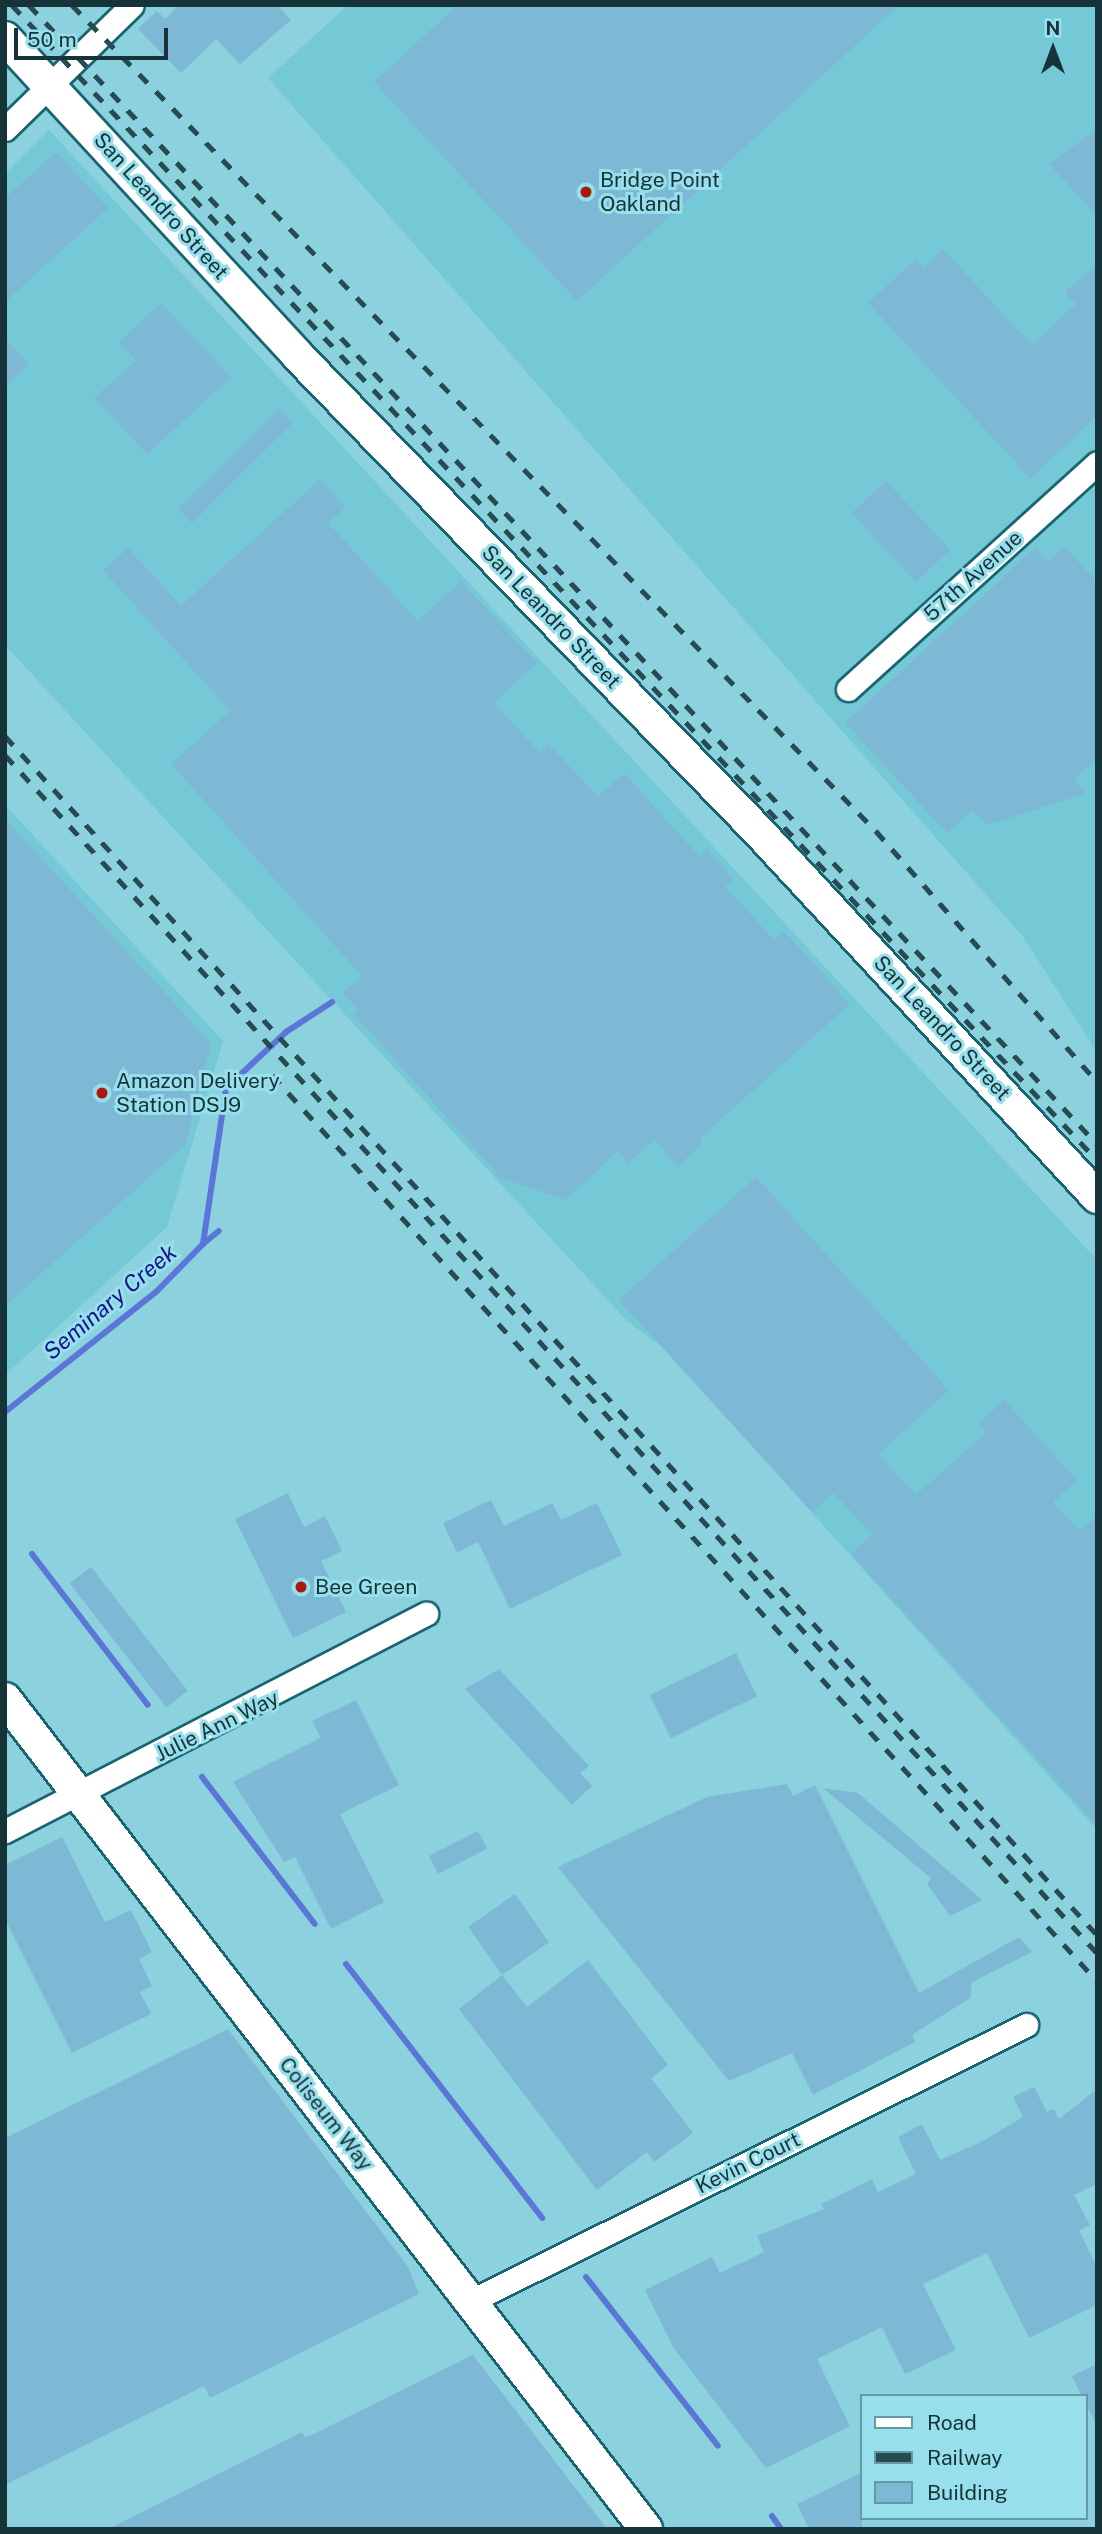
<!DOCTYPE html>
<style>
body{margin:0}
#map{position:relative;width:1102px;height:2534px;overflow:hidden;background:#8bd2de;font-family:"Public Sans",sans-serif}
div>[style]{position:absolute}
.built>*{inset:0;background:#75c8d6}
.stream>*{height:6px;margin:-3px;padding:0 3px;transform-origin:3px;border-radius:3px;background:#5b76d7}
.building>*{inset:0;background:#7db8d4;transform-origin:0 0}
.roads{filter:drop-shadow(2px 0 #186571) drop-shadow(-2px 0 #186571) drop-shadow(0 2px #186571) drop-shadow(0 -2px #186571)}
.street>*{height:23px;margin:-11.5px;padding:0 11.5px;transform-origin:11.5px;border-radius:11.5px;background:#fff}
.secondary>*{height:32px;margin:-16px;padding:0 16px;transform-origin:16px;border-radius:16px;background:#fff}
.rail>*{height:5px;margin-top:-2.5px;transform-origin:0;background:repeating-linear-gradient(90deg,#274b51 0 12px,transparent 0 24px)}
.dots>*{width:19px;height:19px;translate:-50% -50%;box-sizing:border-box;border:4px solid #98dfec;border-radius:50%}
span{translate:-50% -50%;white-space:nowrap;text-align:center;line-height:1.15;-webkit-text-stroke:6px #98dfec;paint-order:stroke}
.poi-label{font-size:21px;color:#153338}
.left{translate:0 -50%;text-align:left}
.street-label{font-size:21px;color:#153338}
.water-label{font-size:23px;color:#151489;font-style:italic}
.frame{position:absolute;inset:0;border:7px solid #153338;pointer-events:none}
.legend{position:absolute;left:860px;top:2394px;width:228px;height:126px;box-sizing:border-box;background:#98dfec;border:2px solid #649aa4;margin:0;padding:9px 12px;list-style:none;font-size:21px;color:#153338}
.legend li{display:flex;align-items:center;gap:14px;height:35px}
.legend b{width:35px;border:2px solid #649aa4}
.north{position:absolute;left:1018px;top:14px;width:70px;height:70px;-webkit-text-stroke:5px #98dfec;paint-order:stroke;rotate:0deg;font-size:19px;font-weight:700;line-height:28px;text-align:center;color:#153338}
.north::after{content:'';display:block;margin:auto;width:24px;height:32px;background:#153338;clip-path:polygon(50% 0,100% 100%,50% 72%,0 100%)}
.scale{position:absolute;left:14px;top:28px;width:154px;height:32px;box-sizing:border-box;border:4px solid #153338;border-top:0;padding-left:9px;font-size:21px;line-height:24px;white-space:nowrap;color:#153338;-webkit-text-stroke:5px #98dfec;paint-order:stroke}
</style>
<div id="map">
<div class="built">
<div style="clip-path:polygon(348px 5px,1097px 5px,1097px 1052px,1023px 937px,268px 78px)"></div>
<div style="clip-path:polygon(49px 130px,1097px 1260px,1097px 1830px,665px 1349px,626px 1320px,5px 645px,5px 174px)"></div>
<div style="clip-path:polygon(5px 805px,223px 1041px,167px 1227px,5px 1375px)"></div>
</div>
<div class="stream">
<div style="left:204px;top:1243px;width:19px;rotate:-39deg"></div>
<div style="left:5px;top:1412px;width:193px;rotate:-38.5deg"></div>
<div style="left:156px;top:1292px;width:67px;rotate:-45.6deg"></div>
<div style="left:203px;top:1244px;width:158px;rotate:-81.6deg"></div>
<div style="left:226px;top:1088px;width:82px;rotate:-43deg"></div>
<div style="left:286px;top:1032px;width:55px;rotate:-33.1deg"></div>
<div style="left:32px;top:1554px;width:190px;rotate:52.5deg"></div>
<div style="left:202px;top:1777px;width:185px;rotate:52.5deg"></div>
<div style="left:346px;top:1964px;width:321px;rotate:52.3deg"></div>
<div style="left:586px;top:2277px;width:214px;rotate:52deg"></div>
<div style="left:772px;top:2516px;width:16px;rotate:55deg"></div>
</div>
<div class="building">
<div style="clip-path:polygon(179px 5px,277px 5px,291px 20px,240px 64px,216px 39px,181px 73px,138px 29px,157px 11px,165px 19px)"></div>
<div style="clip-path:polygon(458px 5px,899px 5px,577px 301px,374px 82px)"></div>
<div style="clip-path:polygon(1097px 129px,1097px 215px,1049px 164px)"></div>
<div style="clip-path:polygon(56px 152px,108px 208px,5px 302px,5px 198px)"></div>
<div style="clip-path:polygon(943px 249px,1032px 345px,1076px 304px,1065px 292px,1097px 264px,1097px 415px,1031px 479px,868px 303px,915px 260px,923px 268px)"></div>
<div style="clip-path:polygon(161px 303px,231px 377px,147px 454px,94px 398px,136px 360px,119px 342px)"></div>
<div style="clip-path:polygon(5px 339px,29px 363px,5px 387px)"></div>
<div style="left:279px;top:408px;width:20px;height:143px;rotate:45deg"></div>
<div style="clip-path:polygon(320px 479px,345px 507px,328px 523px,418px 621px,461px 581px,537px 663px,494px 703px,540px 753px,549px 744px,598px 797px,624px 773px,699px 856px,707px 849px,733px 879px,725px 886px,774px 940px,784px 931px,850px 1004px,699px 1139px,703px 1143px,678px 1166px,654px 1140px,628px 1163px,618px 1151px,566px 1200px,501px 1178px,354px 1014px,358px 1010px,343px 993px,362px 976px,171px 764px,230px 711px,103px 570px,128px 548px,181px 606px)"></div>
<div style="left:886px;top:481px;width:94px;height:47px;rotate:47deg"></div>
<div style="clip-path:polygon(1064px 546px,1097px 582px,1097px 758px,1074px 780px,1086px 793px,987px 825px,972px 810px,947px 833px,845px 723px,1035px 548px,1048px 561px)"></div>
<div style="clip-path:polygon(5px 819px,211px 1043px,186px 1144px,5px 1306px)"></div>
<div style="clip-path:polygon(756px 1177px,949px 1390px,878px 1454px,916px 1495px,986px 1433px,978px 1424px,1004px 1400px,1077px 1480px,1053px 1502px,1080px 1531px,1097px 1516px,1097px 1825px,851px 1554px,872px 1535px,834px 1493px,813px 1513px,619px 1300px)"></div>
<div style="clip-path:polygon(288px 1493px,304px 1527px,325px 1516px,342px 1551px,321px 1561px,346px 1612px,293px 1638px,235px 1519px)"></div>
<div style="clip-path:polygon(491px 1500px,504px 1526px,552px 1503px,561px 1520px,597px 1503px,622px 1555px,510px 1609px,478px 1542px,457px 1553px,443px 1523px)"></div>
<div style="left:91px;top:1567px;width:157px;height:27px;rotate:52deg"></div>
<div style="left:736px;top:1653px;width:48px;height:96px;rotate:64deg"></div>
<div style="clip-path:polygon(499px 1669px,589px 1766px,580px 1773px,592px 1786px,572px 1805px,465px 1689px)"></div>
<div style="clip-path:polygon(356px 1700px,399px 1785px,340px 1814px,384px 1902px,331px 1929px,295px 1857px,284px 1862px,233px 1782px,321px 1738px,312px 1721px)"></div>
<div style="clip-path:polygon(787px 1784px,793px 1796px,815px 1785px,919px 1993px,1019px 1937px,1032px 1952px,972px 1982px,970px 1998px,912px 2035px,915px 2042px,813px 2095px,792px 2053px,729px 2081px,558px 1867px,707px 1797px)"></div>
<div style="clip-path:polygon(823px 1788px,858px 1793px,982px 1900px,950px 1916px,927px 1884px,931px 1878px)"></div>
<div style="left:478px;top:1831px;width:20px;height:55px;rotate:63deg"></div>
<div style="clip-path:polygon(62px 1837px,105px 1922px,131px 1910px,152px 1952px,139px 1959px,152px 1986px,140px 1992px,151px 2014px,72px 2053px,5px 1919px,5px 1865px)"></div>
<div style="left:515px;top:1894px;width:59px;height:57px;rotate:55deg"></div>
<div style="clip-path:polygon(588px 1960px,668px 2065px,651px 2078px,693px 2133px,654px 2162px,647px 2152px,597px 2190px,459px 2009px,502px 1975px,527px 2007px)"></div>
<div style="clip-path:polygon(228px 2029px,408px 2267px,419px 2294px,210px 2398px,204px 2386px,5px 2485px,5px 2138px)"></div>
<div style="clip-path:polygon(1034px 2087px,1047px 2112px,1054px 2109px,1059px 2119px,1097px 2089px,1097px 2184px,1074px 2195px,1090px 2225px,1079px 2230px,1097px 2267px,1097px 2305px,1029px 2338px,987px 2253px,923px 2284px,956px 2350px,905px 2374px,882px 2327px,817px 2359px,850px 2426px,766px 2468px,673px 2347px,645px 2290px,712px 2257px,720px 2273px,764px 2252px,757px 2236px,824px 2209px,821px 2204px,872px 2179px,878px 2192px,916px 2174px,898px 2137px,922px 2124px,940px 2160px,981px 2142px,1023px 2117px,1013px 2097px)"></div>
<div style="clip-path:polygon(473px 2355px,607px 2529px,108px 2529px,302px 2432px,305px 2438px)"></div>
<div style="clip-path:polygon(1097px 2364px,1097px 2426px,1072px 2376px)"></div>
<div style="clip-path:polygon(862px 2472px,862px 2529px,809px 2529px,797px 2504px)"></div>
</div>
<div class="roads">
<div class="street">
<div style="left:5px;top:129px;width:177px;rotate:-44.3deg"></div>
<div style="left:848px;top:689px;width:336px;rotate:-42.2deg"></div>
<div style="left:5px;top:1831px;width:474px;rotate:-27.3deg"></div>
<div style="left:471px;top:2301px;width:620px;rotate:-26.44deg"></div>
</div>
<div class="secondary">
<div style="left:5px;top:38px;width:432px;rotate:47.3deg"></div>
<div style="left:298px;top:356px;width:665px;rotate:45.91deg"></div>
<div style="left:761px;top:834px;width:495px;rotate:47.2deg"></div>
<div style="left:5px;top:1699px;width:1049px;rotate:52.32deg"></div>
</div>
</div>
<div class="rail">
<div style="left:12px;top:5px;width:1585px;rotate:46.79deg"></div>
<div style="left:29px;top:5px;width:1561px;rotate:46.84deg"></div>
<div style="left:72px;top:5px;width:1153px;rotate:45.77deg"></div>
<div style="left:876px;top:831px;width:334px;rotate:48.6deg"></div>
<div style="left:5px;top:736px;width:1622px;rotate:47.67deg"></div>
<div style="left:5px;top:755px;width:1621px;rotate:47.65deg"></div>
<div style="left:272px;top:1075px;width:1225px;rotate:47.68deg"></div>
</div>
<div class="dots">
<div style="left:586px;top:192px;background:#a9170f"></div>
<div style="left:102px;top:1093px;background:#a9170f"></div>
<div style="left:301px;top:1587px;background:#a9170f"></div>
</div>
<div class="poi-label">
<span class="left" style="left:600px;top:192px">Bridge Point<br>Oakland</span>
<span class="left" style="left:116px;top:1093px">Amazon Delivery<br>Station DSJ9</span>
<span class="left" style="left:315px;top:1587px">Bee Green</span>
</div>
<div class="street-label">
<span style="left:161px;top:206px;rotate:48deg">San Leandro Street</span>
<span style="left:973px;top:576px;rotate:-42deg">57th Avenue</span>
<span style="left:551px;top:617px;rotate:46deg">San Leandro Street</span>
<span style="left:942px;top:1028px;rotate:47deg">San Leandro Street</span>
<span style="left:217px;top:1726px;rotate:-26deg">Julie Ann Way</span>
<span style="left:326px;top:2114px;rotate:52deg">Coliseum Way</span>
<span style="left:748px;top:2163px;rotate:-26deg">Kevin Court</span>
</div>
<div class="water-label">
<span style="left:110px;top:1302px;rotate:-40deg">Seminary Creek</span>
</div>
<div class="frame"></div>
<ul class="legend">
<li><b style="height:9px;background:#fff"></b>Road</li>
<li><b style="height:9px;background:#274b51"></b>Railway</li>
<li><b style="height:19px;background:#7db8d4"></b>Building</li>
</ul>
<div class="north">N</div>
<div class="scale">50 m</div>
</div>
